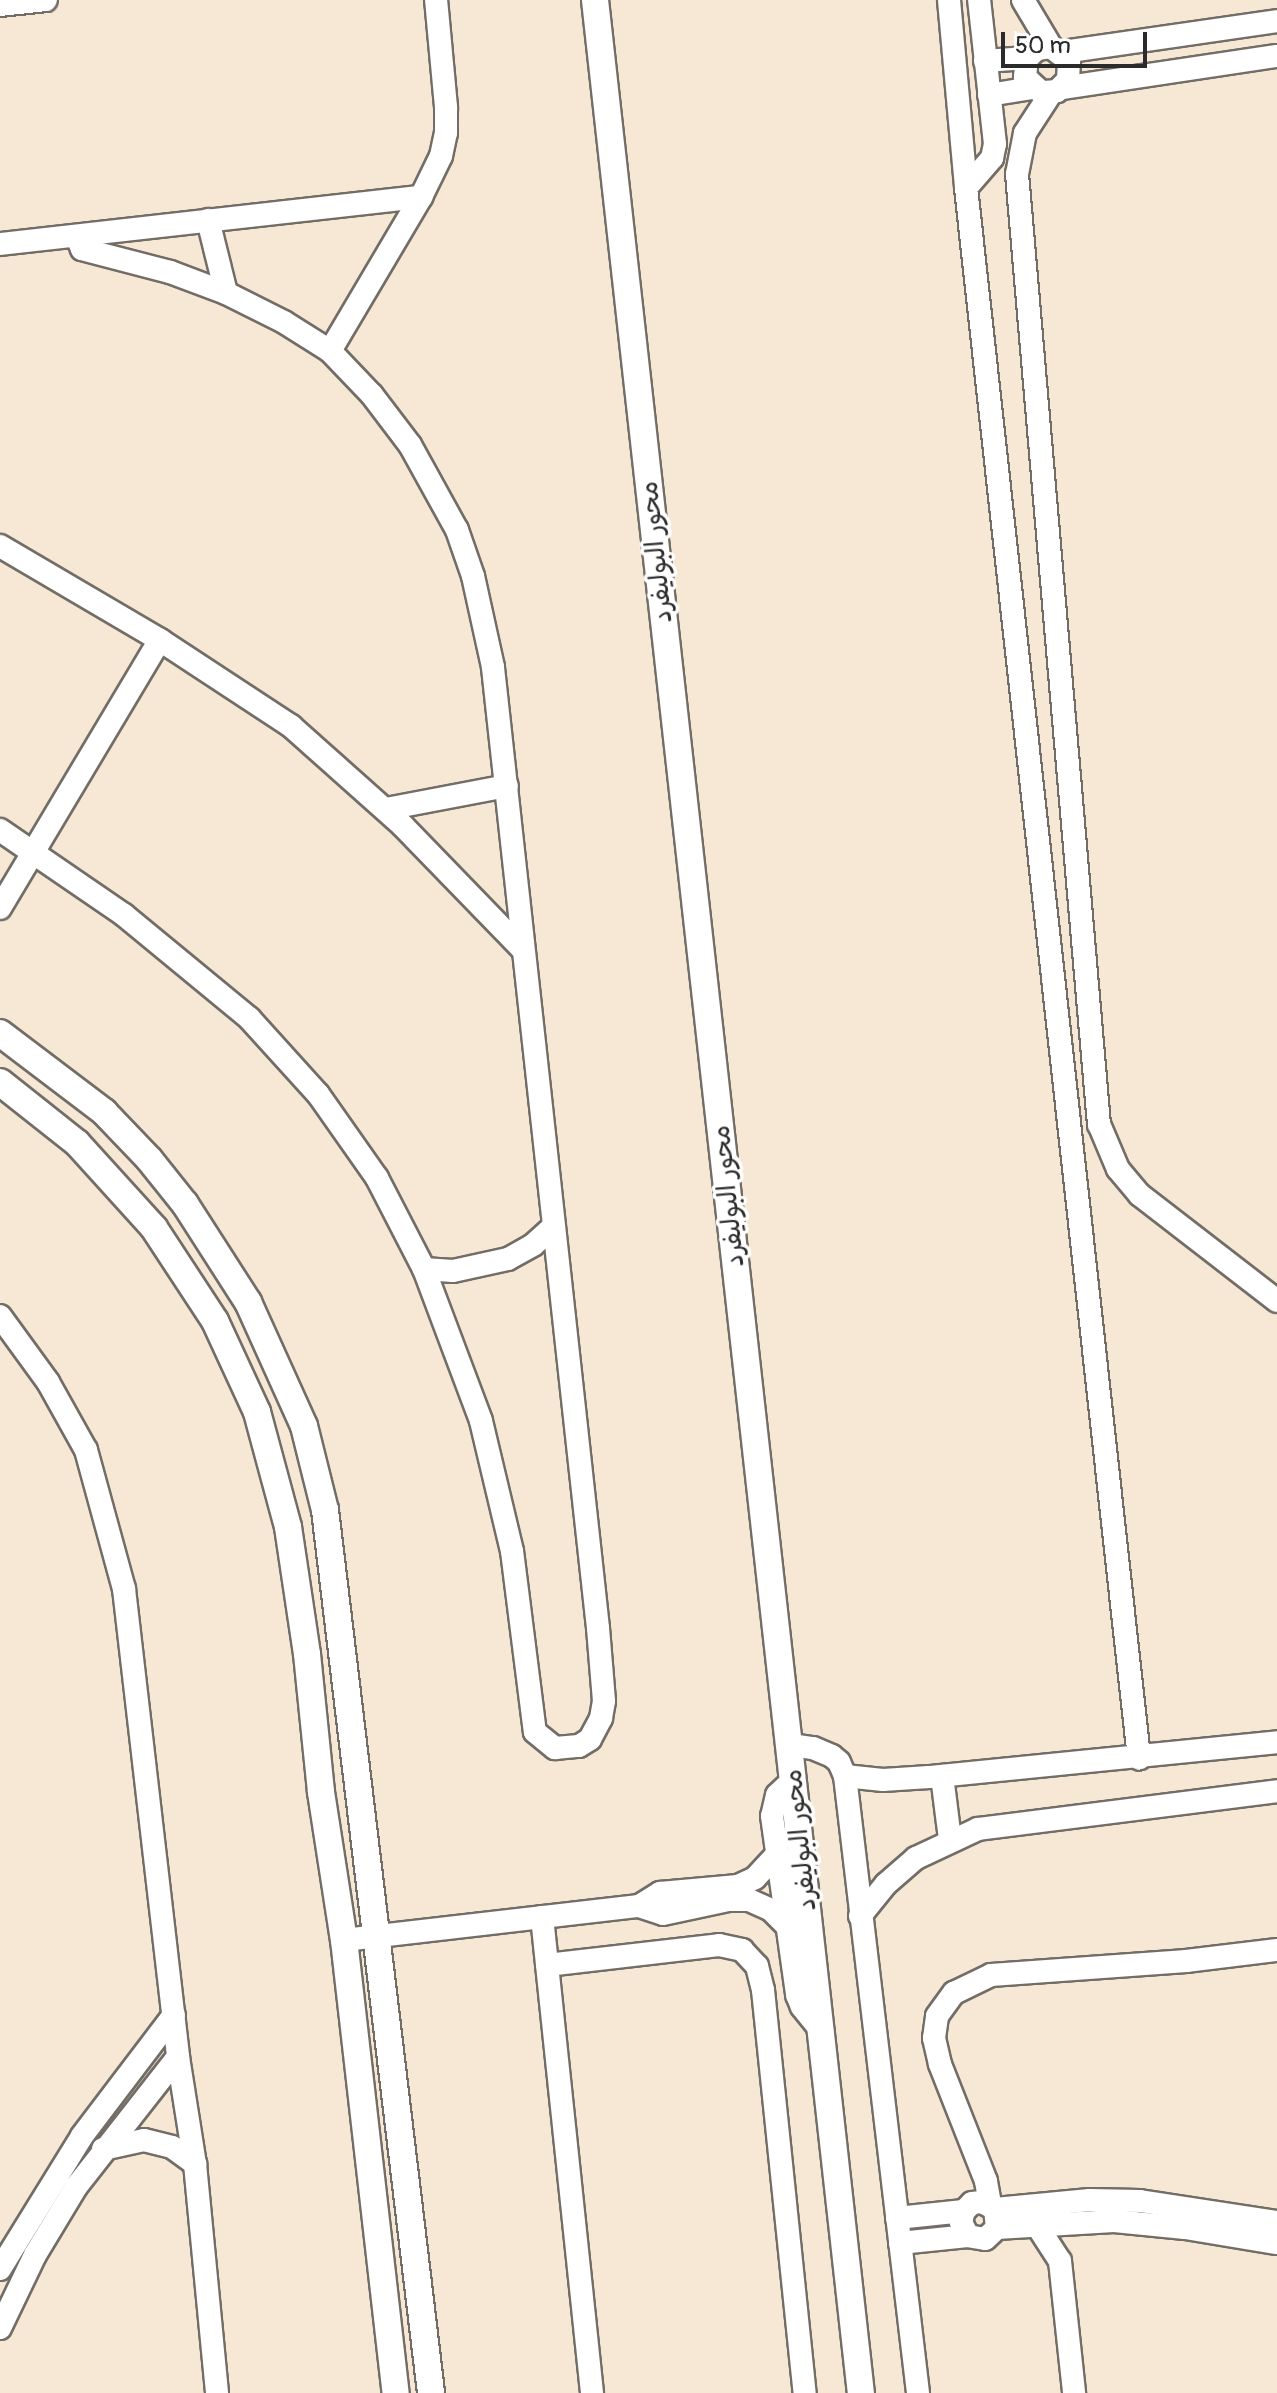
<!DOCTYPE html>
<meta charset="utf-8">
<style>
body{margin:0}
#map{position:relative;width:1277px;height:2393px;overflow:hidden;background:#f6e8d4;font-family:Pangolin,"Playpen Sans Arabic",sans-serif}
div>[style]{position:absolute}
.roads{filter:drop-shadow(2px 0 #726d66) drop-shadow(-2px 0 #726d66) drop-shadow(0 2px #726d66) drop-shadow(0 -2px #726d66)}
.minor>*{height:22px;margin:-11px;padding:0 11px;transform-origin:11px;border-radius:11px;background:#fff}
.tertiary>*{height:26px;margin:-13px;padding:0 13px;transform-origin:13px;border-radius:13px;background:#fff}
span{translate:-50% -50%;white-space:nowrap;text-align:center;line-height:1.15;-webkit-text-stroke:7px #fff;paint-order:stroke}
.street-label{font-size:26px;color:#2b2b2b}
.scale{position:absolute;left:1001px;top:32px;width:146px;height:36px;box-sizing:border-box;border:4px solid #2b2b2b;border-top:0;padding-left:10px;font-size:24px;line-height:28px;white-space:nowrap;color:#2b2b2b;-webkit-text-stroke:6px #fff;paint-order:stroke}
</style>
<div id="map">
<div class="roads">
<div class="minor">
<div style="left:949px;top:0;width:189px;rotate:84.8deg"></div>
<div style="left:966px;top:188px;width:1580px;rotate:83.71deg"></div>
<div style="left:1023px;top:0;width:55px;rotate:59.2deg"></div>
<div style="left:0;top:5px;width:46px;rotate:-6.2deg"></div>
<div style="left:1063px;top:52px;width:216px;rotate:-8.2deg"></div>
<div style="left:985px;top:61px;width:42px;rotate:-4.1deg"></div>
<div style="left:1027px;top:58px;width:13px;rotate:-42deg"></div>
<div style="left:1037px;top:49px;width:14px;rotate:-8deg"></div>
<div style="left:1051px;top:47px;width:23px;rotate:38deg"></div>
<div style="left:1069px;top:61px;width:19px;rotate:93deg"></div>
<div style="left:1068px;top:80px;width:16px;rotate:135deg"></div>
<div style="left:1057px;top:91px;width:16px;rotate:176deg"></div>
<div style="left:1041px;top:92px;width:22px;rotate:-137deg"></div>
<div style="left:1025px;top:77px;width:19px;rotate:-84deg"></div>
<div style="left:1062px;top:88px;width:217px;rotate:-8.5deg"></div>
<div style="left:1051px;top:93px;width:48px;rotate:123deg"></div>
<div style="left:1025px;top:133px;width:42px;rotate:101deg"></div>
<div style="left:1017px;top:174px;width:954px;rotate:85.07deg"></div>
<div style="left:1099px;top:1124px;width:49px;rotate:67.1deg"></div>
<div style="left:1118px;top:1169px;width:34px;rotate:50deg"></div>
<div style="left:1140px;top:1195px;width:173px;rotate:37.7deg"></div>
<div style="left:989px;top:95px;width:44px;rotate:-9.2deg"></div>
<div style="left:966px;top:188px;width:40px;rotate:-49deg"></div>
<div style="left:992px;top:158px;width:14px;rotate:-78deg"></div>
<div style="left:995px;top:144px;width:145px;rotate:-96.3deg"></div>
<div style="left:208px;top:220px;width:75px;rotate:76.1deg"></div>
<div style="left:0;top:244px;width:424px;rotate:-6.4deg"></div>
<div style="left:330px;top:351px;width:179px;rotate:-59.4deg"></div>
<div style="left:421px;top:197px;width:46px;rotate:-64deg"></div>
<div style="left:441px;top:156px;width:24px;rotate:-78deg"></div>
<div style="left:446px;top:133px;width:26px;rotate:-90deg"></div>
<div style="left:446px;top:107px;width:107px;rotate:-95.3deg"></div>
<div style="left:0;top:546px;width:186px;rotate:30.4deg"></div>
<div style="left:160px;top:640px;width:157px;rotate:33.3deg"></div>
<div style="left:291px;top:726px;width:149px;rotate:41.7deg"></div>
<div style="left:402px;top:825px;width:174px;rotate:45.9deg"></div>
<div style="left:386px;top:809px;width:123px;rotate:-10.8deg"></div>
<div style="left:0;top:830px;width:150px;rotate:34.4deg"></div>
<div style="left:124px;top:915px;width:162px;rotate:39.5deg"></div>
<div style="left:249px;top:1018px;width:103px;rotate:47.8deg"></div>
<div style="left:318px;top:1094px;width:103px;rotate:54.9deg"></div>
<div style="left:377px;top:1178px;width:102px;rotate:62.7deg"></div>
<div style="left:424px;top:1269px;width:162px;rotate:69.4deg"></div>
<div style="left:481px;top:1421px;width:134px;rotate:76.6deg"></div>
<div style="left:512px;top:1551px;width:182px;rotate:82.8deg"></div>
<div style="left:535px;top:1732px;width:26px;rotate:39deg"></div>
<div style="left:555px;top:1748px;width:24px;rotate:-5deg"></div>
<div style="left:579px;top:1746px;width:13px;rotate:-32deg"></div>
<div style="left:590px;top:1739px;width:24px;rotate:-62deg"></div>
<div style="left:601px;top:1718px;width:17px;rotate:-80deg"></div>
<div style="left:604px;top:1701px;width:73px;rotate:-94.7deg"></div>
<div style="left:598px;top:1628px;width:967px;rotate:-96.24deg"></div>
<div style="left:493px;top:667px;width:93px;rotate:-102.4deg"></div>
<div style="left:473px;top:576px;width:49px;rotate:-109.2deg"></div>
<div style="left:457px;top:530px;width:97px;rotate:-118.9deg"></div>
<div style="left:410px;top:445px;width:63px;rotate:-127.2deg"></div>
<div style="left:372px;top:395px;width:61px;rotate:-133.7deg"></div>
<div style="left:330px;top:351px;width:54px;rotate:-147.8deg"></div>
<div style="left:284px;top:322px;width:65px;rotate:-153.4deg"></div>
<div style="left:226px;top:293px;width:60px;rotate:-159.4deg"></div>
<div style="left:170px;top:272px;width:91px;rotate:-165.4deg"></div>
<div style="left:82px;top:249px;width:13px;rotate:-113deg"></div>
<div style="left:0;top:908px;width:312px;rotate:-59.2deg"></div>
<div style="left:424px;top:1269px;width:29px;rotate:4deg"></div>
<div style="left:453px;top:1271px;width:56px;rotate:-12.3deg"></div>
<div style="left:508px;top:1259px;width:29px;rotate:-29deg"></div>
<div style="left:533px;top:1245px;width:28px;rotate:-42deg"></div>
<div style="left:0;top:1316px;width:82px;rotate:54deg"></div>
<div style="left:48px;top:1382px;width:78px;rotate:60.8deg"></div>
<div style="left:86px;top:1450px;width:144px;rotate:74.7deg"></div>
<div style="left:124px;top:1589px;width:471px;rotate:83.4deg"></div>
<div style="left:178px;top:2057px;width:108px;rotate:81deg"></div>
<div style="left:195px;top:2164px;width:230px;rotate:84.5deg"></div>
<div style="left:791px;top:1745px;width:22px;rotate:8deg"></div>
<div style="left:813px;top:1748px;width:21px;rotate:23deg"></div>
<div style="left:832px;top:1756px;width:9px;rotate:41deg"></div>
<div style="left:839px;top:1762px;width:15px;rotate:67deg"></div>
<div style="left:845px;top:1776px;width:621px;rotate:83.25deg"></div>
<div style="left:845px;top:1776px;width:38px;rotate:6deg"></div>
<div style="left:883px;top:1780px;width:46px;rotate:-3.7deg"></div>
<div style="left:929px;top:1777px;width:350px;rotate:-5.7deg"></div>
<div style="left:942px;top:1776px;width:64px;rotate:82.8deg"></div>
<div style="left:794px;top:1779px;width:23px;rotate:137deg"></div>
<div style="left:777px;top:1795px;width:22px;rotate:103deg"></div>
<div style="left:772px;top:1816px;width:181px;rotate:82deg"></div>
<div style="left:797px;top:1995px;width:13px;rotate:67deg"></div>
<div style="left:802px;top:2007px;width:32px;rotate:51deg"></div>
<div style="left:639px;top:1906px;width:25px;rotate:18deg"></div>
<div style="left:663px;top:1914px;width:67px;rotate:-12deg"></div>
<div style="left:729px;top:1900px;width:20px"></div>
<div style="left:749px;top:1900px;width:24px;rotate:24deg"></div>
<div style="left:771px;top:1910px;width:23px;rotate:45deg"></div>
<div style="left:860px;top:1916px;width:41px;rotate:-50.9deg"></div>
<div style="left:886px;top:1884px;width:40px;rotate:-41deg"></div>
<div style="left:916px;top:1858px;width:68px;rotate:-25.1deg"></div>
<div style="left:978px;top:1829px;width:301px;rotate:-7.2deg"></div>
<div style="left:542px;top:1917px;width:479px;rotate:84deg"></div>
<div style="left:344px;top:1940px;width:297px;rotate:-6.6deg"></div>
<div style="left:639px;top:1906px;width:25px;rotate:-32deg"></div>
<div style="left:660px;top:1893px;width:78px;rotate:-5.1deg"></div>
<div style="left:738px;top:1886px;width:19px;rotate:-25deg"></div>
<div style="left:755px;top:1878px;width:33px;rotate:-47deg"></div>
<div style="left:547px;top:1965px;width:173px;rotate:-6.6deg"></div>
<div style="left:719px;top:1945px;width:24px;rotate:12deg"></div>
<div style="left:742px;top:1950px;width:22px;rotate:47deg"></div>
<div style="left:757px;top:1966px;width:25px;rotate:76deg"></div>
<div style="left:763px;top:1990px;width:405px;rotate:84.1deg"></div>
<div style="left:103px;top:2149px;width:42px;rotate:-12.4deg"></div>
<div style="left:144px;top:2140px;width:29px;rotate:14deg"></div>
<div style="left:172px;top:2147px;width:29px;rotate:36deg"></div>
<div style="left:990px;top:2204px;width:23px;rotate:-100deg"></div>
<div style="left:986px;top:2181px;width:126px;rotate:-111.5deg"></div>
<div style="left:940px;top:2064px;width:27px;rotate:-103deg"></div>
<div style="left:934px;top:2038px;width:22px;rotate:-82deg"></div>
<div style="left:937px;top:2016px;width:29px;rotate:-54deg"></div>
<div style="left:954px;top:1993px;width:41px;rotate:-25.9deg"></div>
<div style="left:991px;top:1975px;width:196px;rotate:-4.1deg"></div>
<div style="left:1186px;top:1961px;width:92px;rotate:-6.9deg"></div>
<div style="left:995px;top:2209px;width:95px;rotate:-5.4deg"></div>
<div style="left:1090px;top:2200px;width:50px;rotate:1.1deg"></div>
<div style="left:1140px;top:2201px;width:139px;rotate:8.7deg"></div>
<div style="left:897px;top:2218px;width:67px;rotate:-6deg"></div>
<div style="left:964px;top:2211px;width:11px;rotate:-45deg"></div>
<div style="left:972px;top:2203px;width:10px;rotate:-6deg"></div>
<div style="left:982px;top:2202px;width:15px;rotate:28deg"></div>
<div style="left:995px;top:2209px;width:19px;rotate:84deg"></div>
<div style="left:997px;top:2228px;width:16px;rotate:137deg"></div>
<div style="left:985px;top:2239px;width:17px;rotate:-170deg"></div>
<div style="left:968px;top:2236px;width:16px;rotate:-117deg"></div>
<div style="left:961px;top:2222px;width:11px;rotate:-75deg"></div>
<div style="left:1036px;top:2224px;width:44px;rotate:57deg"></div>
<div style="left:1060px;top:2261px;width:133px;rotate:83.9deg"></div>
<div style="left:997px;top:2228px;width:117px;rotate:-3.4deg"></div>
<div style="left:1114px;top:2221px;width:71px;rotate:5.6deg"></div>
<div style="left:1185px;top:2228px;width:93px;rotate:9.3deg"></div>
<div style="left:900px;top:2243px;width:68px;rotate:-5.9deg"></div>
<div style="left:0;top:2269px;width:156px;rotate:-58.3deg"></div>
<div style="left:82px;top:2136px;width:152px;rotate:-52.8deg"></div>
<div style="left:0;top:2328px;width:81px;rotate:-64.4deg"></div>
<div style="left:35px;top:2255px;width:79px;rotate:-58.9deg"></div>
<div style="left:76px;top:2187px;width:165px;rotate:-51.9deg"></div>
</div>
<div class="tertiary">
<div style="left:595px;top:0;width:2408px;rotate:83.66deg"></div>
<div style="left:0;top:1033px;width:131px;rotate:37.2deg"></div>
<div style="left:104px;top:1112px;width:65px;rotate:46.2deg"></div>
<div style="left:149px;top:1159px;width:58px;rotate:51.3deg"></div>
<div style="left:185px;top:1204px;width:117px;rotate:57.3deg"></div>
<div style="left:248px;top:1302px;width:136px;rotate:65.7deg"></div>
<div style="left:304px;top:1426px;width:87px;rotate:76deg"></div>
<div style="left:325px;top:1510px;width:889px;rotate:83.15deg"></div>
<div style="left:0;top:1082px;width:98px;rotate:38.4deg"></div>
<div style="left:77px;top:1143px;width:115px;rotate:47.8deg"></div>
<div style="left:154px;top:1228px;width:111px;rotate:56.7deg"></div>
<div style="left:215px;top:1321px;width:100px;rotate:65.2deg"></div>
<div style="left:257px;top:1412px;width:119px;rotate:74.9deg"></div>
<div style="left:288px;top:1527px;width:128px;rotate:81.5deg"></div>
<div style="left:307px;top:1654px;width:139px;rotate:84.2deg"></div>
<div style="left:321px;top:1792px;width:150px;rotate:81.2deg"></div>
<div style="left:344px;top:1940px;width:456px;rotate:83.5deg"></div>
</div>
</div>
<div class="street-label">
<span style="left:657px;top:552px;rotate:-96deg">محور البوليفرد</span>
<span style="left:729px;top:1196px;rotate:-96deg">محور البوليفرد</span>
<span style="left:801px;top:1840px;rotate:-96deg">محور البوليفرد</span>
</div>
<div class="scale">50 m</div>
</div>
